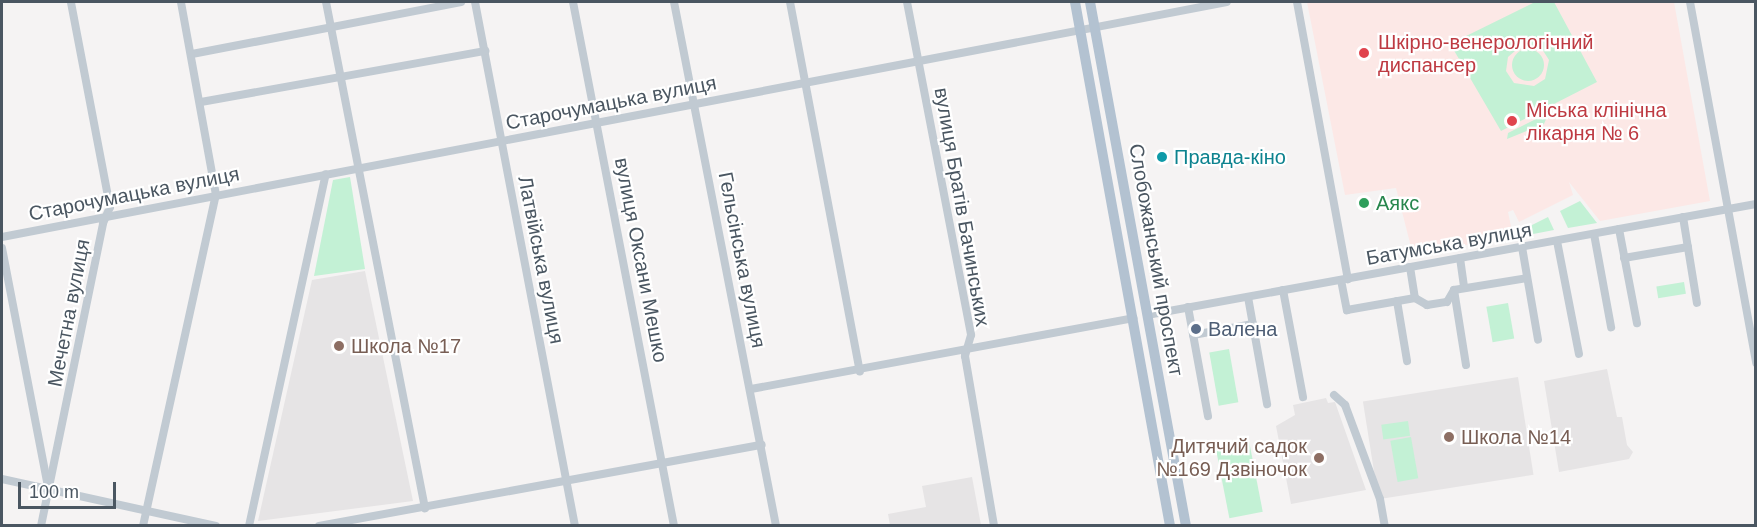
<!DOCTYPE html>
<meta charset="utf-8">
<style>
body{margin:0}
#map{position:relative;width:1757px;height:527px;overflow:hidden;background:#f5f3f3;font-family:Arial,sans-serif}
div>[style]{position:absolute}
.education>*{inset:0;background:#e6e4e5;transform-origin:0 0}
.medical>*{inset:0;background:#fce8e6}
.green>*{inset:0;background:#c3f1d5;transform-origin:0 0}
.round{border-radius:50%}
.minor>*{height:8px;margin:-4px;padding:0 4px;transform-origin:4px;border-radius:4px;background:#c1cad2}
.major>*{height:10px;margin:-5px;padding:0 5px;transform-origin:5px;border-radius:5px;background:#b3c2d1}
.dots>*{width:16px;height:16px;translate:-50% -50%;box-sizing:border-box;border:3px solid #fff;border-radius:50%}
span{translate:-50% -50%;white-space:nowrap;text-align:center;line-height:1.15;-webkit-text-stroke:4.5px #fff;paint-order:stroke}
.health-label{font-size:20px;color:#be3a42}
.left{translate:0 -50%;text-align:left}
.street-label{font-size:20px;color:#4a5661}
.culture-label{font-size:20px;color:#0d838f}
.leisure-label{font-size:20px;color:#27864d}
.service-label{font-size:20px;color:#4e5e75}
.education-label{font-size:20px;color:#785e54}
.right{translate:-100% -50%;text-align:right}
.frame{position:absolute;inset:0;border:3px solid #4a5661;pointer-events:none}
.scale{position:absolute;left:18px;top:482px;width:98px;height:27px;box-sizing:border-box;border:3px solid #4a5661;border-top:0;padding-left:8px;font-size:18px;line-height:21px;white-space:nowrap;color:#4a5661;-webkit-text-stroke:4px #fff;paint-order:stroke}
</style>
<div id="map">
<div class="education">
<div style="clip-path:polygon(365px 271px,413px 501px,258px 521px,312px 280px)"></div>
<div style="clip-path:polygon(1607px 369px,1617px 417px,1622px 417px,1627px 445px,1633px 452px,1629px 459px,1559px 472px,1544px 381px)"></div>
<div style="left:1518px;top:377px;width:99px;height:157px;rotate:81deg"></div>
<div style="clip-path:polygon(1326px 398px,1328px 403px,1335px 402px,1366px 490px,1291px 504px,1276px 426px,1295px 415px,1293px 405px)"></div>
<div style="clip-path:polygon(972px 477px,981px 525px,890px 525px,888px 514px,926px 507px,922px 486px)"></div>
</div>
<div class="medical">
<div style="clip-path:polygon(1307px 2px,1674px 2px,1710px 201px,1600px 221px,1569px 182px,1573px 195px,1519px 222px,1513px 210px,1508px 212px,1513px 236px,1403px 257px,1402px 250px,1411px 247px,1396px 188px,1345px 195px)"></div>
</div>
<div class="green">
<div style="clip-path:polygon(evenodd,1535px 2px,1554px 2px,1597px 82px,1501px 131px,1452px 47px,1456px 41px,1535px 2px,1523px 44px,1542px 49px,1549px 60px,1545px 79px,1534px 86px,1514px 83px,1506px 71px,1508px 57px,1523px 44px)"></div>
<div class="round" style="left:1512px;top:49px;width:32px;height:32px"></div>
<div style="clip-path:polygon(1540px 117px,1546px 119px,1544px 124px,1507px 139px,1508px 133px)"></div>
<div style="clip-path:polygon(350px 177px,365px 269px,314px 276px,333px 180px)"></div>
<div style="clip-path:polygon(1580px 201px,1597px 223px,1568px 228px,1560px 211px)"></div>
<div style="clip-path:polygon(1548px 217px,1554px 230px,1523px 236px,1520px 231px)"></div>
<div style="left:1684px;top:282px;width:12px;height:28px;rotate:81deg"></div>
<div style="left:1508px;top:303px;width:36px;height:22px;rotate:80deg"></div>
<div style="left:1229px;top:349px;width:54px;height:20px;rotate:80deg"></div>
<div style="left:1408px;top:421px;width:15px;height:27px;rotate:82deg"></div>
<div style="left:1411px;top:437px;width:42px;height:21px;rotate:80deg"></div>
<div style="left:1249px;top:441px;width:72px;height:34px;rotate:79deg"></div>
</div>
<div class="minor">
<div style="left:326px;top:2px;width:516px;rotate:78.93deg"></div>
<div style="left:475px;top:2px;width:533px;rotate:79.2deg"></div>
<div style="left:573px;top:2px;width:534px;rotate:79.09deg"></div>
<div style="left:674px;top:2px;width:534px;rotate:78.98deg"></div>
<div style="left:790px;top:2px;width:376px;rotate:79.3deg"></div>
<div style="left:907px;top:2px;width:339px;rotate:79.1deg"></div>
<div style="left:971px;top:335px;width:22px;rotate:106deg"></div>
<div style="left:965px;top:356px;width:172px;rotate:80.3deg"></div>
<div style="left:1297px;top:2px;width:282px;rotate:79.6deg"></div>
<div style="left:1690px;top:2px;width:367px;rotate:79.6deg"></div>
<div style="left:192px;top:54px;width:274px;rotate:-10.9deg"></div>
<div style="left:201px;top:102px;width:289px;rotate:-10.2deg"></div>
<div style="left:1683px;top:217px;width:87px;rotate:80.8deg"></div>
<div style="left:1619px;top:229px;width:96px;rotate:79.2deg"></div>
<div style="left:1594px;top:234px;width:95px;rotate:79.6deg"></div>
<div style="left:2px;top:237px;width:1247px;rotate:-10.86deg"></div>
<div style="left:1557px;top:241px;width:115px;rotate:79deg"></div>
<div style="left:1522px;top:247px;width:94px;rotate:80.2deg"></div>
<div style="left:2px;top:248px;width:244px;rotate:79.1deg"></div>
<div style="left:1460px;top:258px;width:30px;rotate:82deg"></div>
<div style="left:1624px;top:258px;width:65px;rotate:-9.8deg"></div>
<div style="left:1410px;top:267px;width:31px;rotate:81deg"></div>
<div style="left:1341px;top:280px;width:31px;rotate:79deg"></div>
<div style="left:1347px;top:310px;width:69px;rotate:-10deg"></div>
<div style="left:1415px;top:298px;width:14px;rotate:30deg"></div>
<div style="left:1427px;top:305px;width:20px;rotate:-9deg"></div>
<div style="left:1447px;top:302px;width:14px;rotate:-60deg"></div>
<div style="left:1454px;top:290px;width:74px;rotate:-9.3deg"></div>
<div style="left:1283px;top:290px;width:109px;rotate:79.4deg"></div>
<div style="left:1454px;top:290px;width:76px;rotate:80.9deg"></div>
<div style="left:1248px;top:297px;width:109px;rotate:79.9deg"></div>
<div style="left:1397px;top:301px;width:61px;rotate:80.5deg"></div>
<div style="left:1188px;top:307px;width:111px;rotate:79.6deg"></div>
<div style="left:1147px;top:315px;width:619px;rotate:-10.33deg"></div>
<div style="left:1193px;top:335px;width:61px;rotate:-10.4deg"></div>
<div style="left:751px;top:389px;width:389px;rotate:-10.5deg"></div>
<div style="left:1334px;top:395px;width:15px;rotate:42deg"></div>
<div style="left:1345px;top:405px;width:100px;rotate:69.6deg"></div>
<div style="left:1380px;top:499px;width:27px;rotate:80deg"></div>
<div style="left:2px;top:479px;width:219px;rotate:12.4deg"></div>
<div style="left:41px;top:526px;width:309px;rotate:-78.4deg"></div>
<div style="left:103px;top:223px;width:17px;rotate:-66deg"></div>
<div style="left:110px;top:207px;width:209px;rotate:-100.8deg"></div>
<div style="left:143px;top:526px;width:339px;rotate:-77.6deg"></div>
<div style="left:216px;top:195px;width:196px;rotate:-100.3deg"></div>
<div style="left:249px;top:526px;width:360px;rotate:-77.7deg"></div>
<div style="left:319px;top:526px;width:450px;rotate:-10.4deg"></div>
</div>
<div class="major">
<div style="left:1075px;top:2px;width:533px;rotate:79.72deg"></div>
<div style="left:1090px;top:2px;width:533px;rotate:79.62deg"></div>
</div>
<div class="dots">
<div style="left:1364px;top:53px;background:#e0444e"></div>
<div style="left:1512px;top:121px;background:#e0444e"></div>
<div style="left:1162px;top:157px;background:#0f9aa8"></div>
<div style="left:1364px;top:203px;background:#2e9e5b"></div>
<div style="left:1196px;top:329px;background:#5c6f8a"></div>
<div style="left:339px;top:346px;background:#8d6e63"></div>
<div style="left:1449px;top:437px;background:#8d6e63"></div>
<div style="left:1319px;top:458px;background:#8d6e63"></div>
</div>
<div class="health-label">
<span class="left" style="left:1378px;top:54px">Шкірно-венерологічний<br>диспансер</span>
<span class="left" style="left:1526px;top:122px">Міська клінічна<br>лікарня № 6</span>
</div>
<div class="street-label">
<span style="left:611px;top:103px;rotate:-11deg">Старочумацька вулиця</span>
<span style="left:134px;top:194px;rotate:-11deg">Старочумацька вулиця</span>
<span style="left:962px;top:207px;rotate:80deg">вулиця Братів Бачинських</span>
<span style="left:1449px;top:244px;rotate:-10deg">Батумська вулиця</span>
<span style="left:541px;top:260px;rotate:79deg">Латвійська вулиця</span>
<span style="left:641px;top:260px;rotate:79deg">вулиця Оксани Мешко</span>
<span style="left:742px;top:260px;rotate:79deg">Гельсінська вулиця</span>
<span style="left:1156px;top:260px;rotate:80deg">Слобожанський проспект</span>
<span style="left:69px;top:313px;rotate:-79deg">Мечетна вулиця</span>
</div>
<div class="culture-label">
<span class="left" style="left:1174px;top:157px">Правда-кіно</span>
</div>
<div class="leisure-label">
<span class="left" style="left:1376px;top:203px">Аякс</span>
</div>
<div class="service-label">
<span class="left" style="left:1208px;top:329px">Валена</span>
</div>
<div class="education-label">
<span class="left" style="left:351px;top:346px">Школа №17</span>
<span class="left" style="left:1461px;top:437px">Школа №14</span>
<span class="right" style="left:1307px;top:458px">Дитячий садок<br>№169 Дзвіночок</span>
</div>
<div class="frame"></div>
<div class="scale">100 m</div>
</div>
